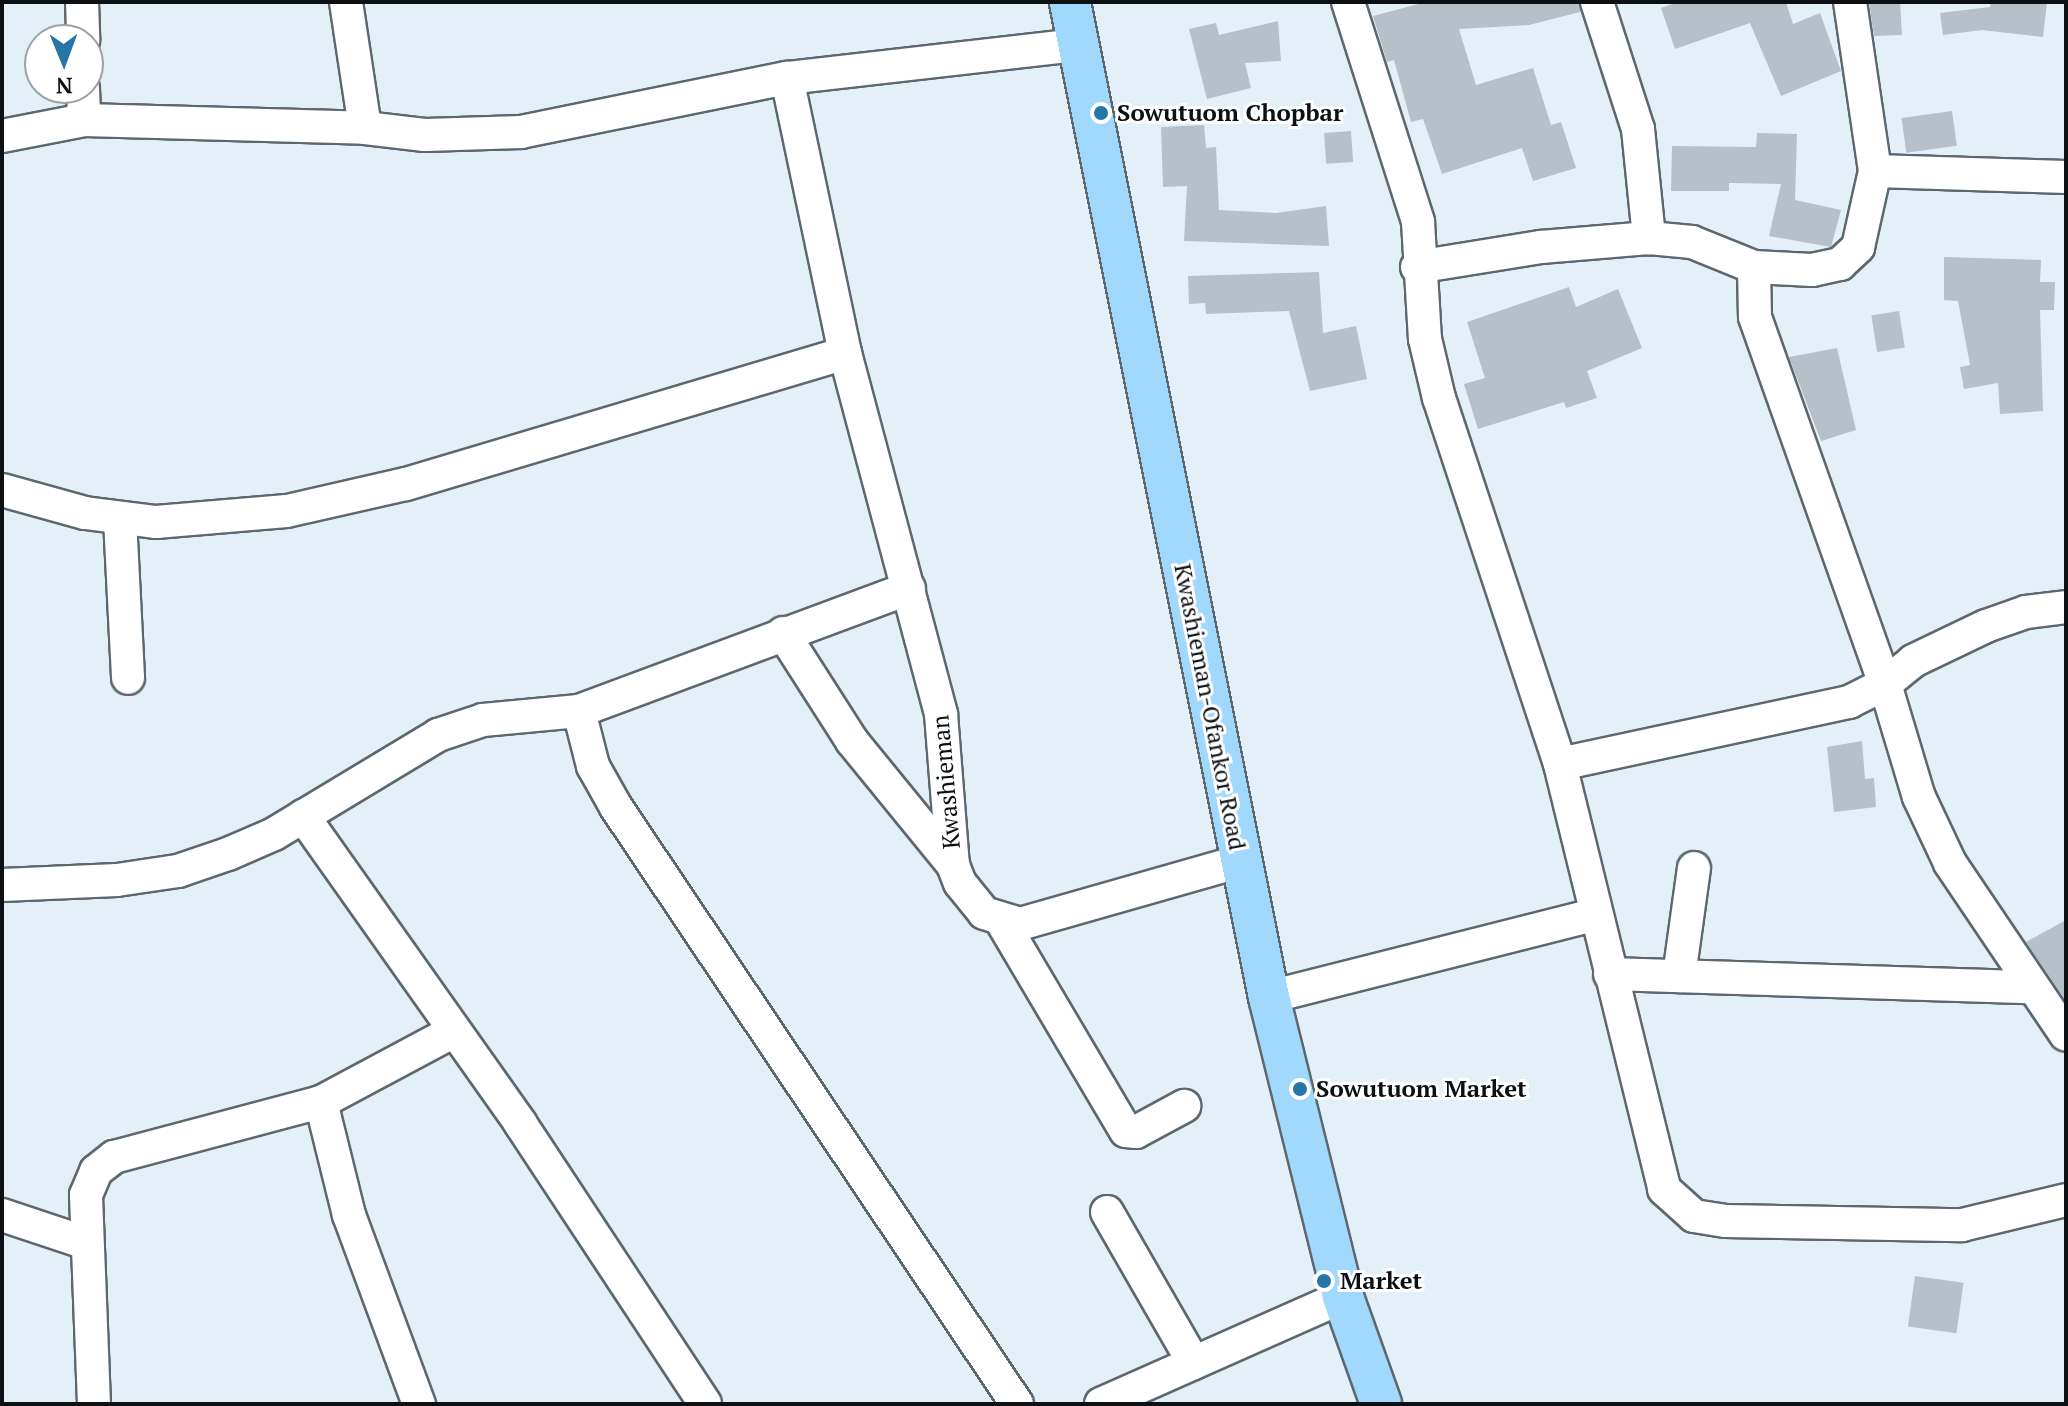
<!DOCTYPE html>
<style>
body{margin:0}
#map{position:relative;width:2068px;height:1406px;overflow:hidden;background:#e4f0f8;font-family:"PT Serif",serif}
div>[style]{position:absolute}
.building>*{inset:0;background:#b5c0c8;transform-origin:0 0}
.roads{filter:drop-shadow(2px 0 #5d676e) drop-shadow(-2px 0 #5d676e) drop-shadow(0 2px #5d676e) drop-shadow(0 -2px #5d676e)}
.minor>*{height:32px;margin:-16px;padding:0 16px;transform-origin:16px;border-radius:16px;background:#fff}
.major>*{height:40px;margin:-20px;padding:0 20px;transform-origin:20px;border-radius:20px;background:#a1d8fd}
.dots>*{width:22px;height:22px;translate:-50% -50%;box-sizing:border-box;border:4px solid #fff;border-radius:50%}
span{translate:-50% -50%;white-space:nowrap;text-align:center;line-height:1.15;-webkit-text-stroke:6px #fff;paint-order:stroke}
.poi-label{font-size:24px;color:#0c1013;font-weight:700}
.left{translate:0 -50%;text-align:left}
.street-label{font-size:24px;color:#0c1013}
.frame{position:absolute;inset:0;border:4px solid #0c1013;pointer-events:none}
.north{position:absolute;left:24px;top:24px;width:80px;height:80px;box-sizing:border-box;background:#fff;border:2px solid #9e9fa1;border-radius:50%;rotate:179deg;font-size:22px;font-weight:700;line-height:32px;text-align:center;color:#0c1013}
.north::after{content:'';display:block;margin:auto;width:28px;height:36px;background:#2576a7;clip-path:polygon(50% 0,100% 100%,50% 72%,0 100%)}
</style>
<div id="map">
<div class="building">
<div style="clip-path:polygon(1426px 2px,1579px 2px,1580px 12px,1529px 25px,1459px 29px,1476px 85px,1533px 68px,1551px 125px,1561px 122px,1576px 168px,1533px 181px,1522px 148px,1442px 174px,1423px 119px,1411px 122px,1394px 60px,1387px 62px,1373px 16px)"></div>
<div style="clip-path:polygon(1678px 2px,1786px 2px,1793px 24px,1820px 13px,1841px 71px,1781px 96px,1750px 23px,1675px 49px,1661px 8px)"></div>
<div style="clip-path:polygon(1869px 2px,1900px 2px,1902px 35px,1874px 36px)"></div>
<div style="clip-path:polygon(1991px 2px,2047px 2px,2043px 37px,1982px 30px,1943px 35px,1940px 13px,1990px 7px)"></div>
<div style="clip-path:polygon(1278px 21px,1281px 61px,1245px 63px,1251px 88px,1207px 99px,1189px 29px,1216px 23px,1219px 35px)"></div>
<div style="left:1952px;top:111px;width:35px;height:51px;rotate:82deg"></div>
<div style="clip-path:polygon(1204px 125px,1206px 148px,1216px 147px,1219px 210px,1276px 213px,1326px 206px,1329px 246px,1184px 241px,1187px 186px,1163px 187px,1161px 127px)"></div>
<div style="left:1351px;top:131px;width:31px;height:27px;rotate:86deg"></div>
<div style="clip-path:polygon(1757px 133px,1797px 134px,1795px 200px,1841px 210px,1831px 247px,1769px 236px,1781px 184px,1729px 183px,1729px 191px,1671px 191px,1672px 146px,1756px 147px)"></div>
<div style="clip-path:polygon(1944px 257px,2041px 260px,2040px 282px,2055px 282px,2054px 310px,2040px 310px,2043px 411px,2000px 414px,1998px 383px,1964px 389px,1960px 367px,1970px 365px,1958px 301px,1944px 300px)"></div>
<div style="clip-path:polygon(1319px 272px,1323px 333px,1356px 326px,1367px 379px,1310px 391px,1289px 311px,1206px 314px,1205px 303px,1189px 304px,1188px 276px)"></div>
<div style="clip-path:polygon(1569px 287px,1576px 307px,1618px 289px,1642px 348px,1587px 371px,1597px 398px,1566px 408px,1564px 402px,1478px 429px,1464px 384px,1485px 378px,1467px 322px)"></div>
<div style="left:1899px;top:311px;width:37px;height:28px;rotate:81deg"></div>
<div style="clip-path:polygon(1837px 348px,1856px 430px,1821px 441px,1789px 357px)"></div>
<div style="clip-path:polygon(1862px 741px,1865px 779px,1874px 778px,1876px 807px,1834px 812px,1827px 747px)"></div>
<div style="clip-path:polygon(2066px 920px,2066px 1001px,2026px 942px)"></div>
<div style="left:1915px;top:1276px;width:49px;height:51px;rotate:8deg"></div>
</div>
<div class="roads">
<div class="minor">
<div style="left:82px;top:2px;width:38px;rotate:88deg"></div>
<div style="left:346px;top:2px;width:127px;rotate:81.4deg"></div>
<div style="left:1348px;top:2px;width:231px;rotate:72.3deg"></div>
<div style="left:1418px;top:222px;width:117px;rotate:86.6deg"></div>
<div style="left:1425px;top:339px;width:61px;rotate:76.7deg"></div>
<div style="left:1439px;top:398px;width:385px;rotate:71.7deg"></div>
<div style="left:1560px;top:764px;width:438px;rotate:76.2deg"></div>
<div style="left:1664px;top:1189px;width:40px;rotate:42deg"></div>
<div style="left:1694px;top:1216px;width:31px;rotate:9deg"></div>
<div style="left:1725px;top:1221px;width:237px;rotate:1deg"></div>
<div style="left:1962px;top:1225px;width:107px;rotate:-13.5deg"></div>
<div style="left:1597px;top:2px;width:133px;rotate:72.1deg"></div>
<div style="left:1638px;top:129px;width:110px;rotate:84.2deg"></div>
<div style="left:787px;top:78px;width:281px;rotate:78.1deg"></div>
<div style="left:845px;top:353px;width:374px;rotate:75.1deg"></div>
<div style="left:941px;top:714px;width:151px;rotate:85.5deg"></div>
<div style="left:953px;top:865px;width:19px;rotate:69deg"></div>
<div style="left:960px;top:883px;width:38px;rotate:51deg"></div>
<div style="left:984px;top:913px;width:38px;rotate:17deg"></div>
<div style="left:1020px;top:924px;width:230px;rotate:-15.9deg"></div>
<div style="left:83px;top:88px;width:32px;rotate:88deg"></div>
<div style="left:2px;top:136px;width:84px;rotate:-11deg"></div>
<div style="left:84px;top:120px;width:281px;rotate:1.6deg"></div>
<div style="left:365px;top:128px;width:60px;rotate:6.7deg"></div>
<div style="left:425px;top:135px;width:96px;rotate:-1.8deg"></div>
<div style="left:521px;top:132px;width:271px;rotate:-11.5deg"></div>
<div style="left:787px;top:78px;width:292px;rotate:-6.5deg"></div>
<div style="left:1875px;top:171px;width:191px;rotate:1.8deg"></div>
<div style="left:1417px;top:267px;width:126px;rotate:-9.2deg"></div>
<div style="left:1541px;top:247px;width:108px;rotate:-4.8deg"></div>
<div style="left:1649px;top:238px;width:43px;rotate:5.3deg"></div>
<div style="left:1692px;top:242px;width:67px;rotate:22deg"></div>
<div style="left:1754px;top:267px;width:58px;rotate:3deg"></div>
<div style="left:1812px;top:270px;width:29px;rotate:-12deg"></div>
<div style="left:1840px;top:264px;width:25px;rotate:-43deg"></div>
<div style="left:1858px;top:247px;width:78px;rotate:-77.4deg"></div>
<div style="left:1875px;top:171px;width:171px;rotate:-98.4deg"></div>
<div style="left:1754px;top:267px;width:50px;rotate:88.9deg"></div>
<div style="left:1755px;top:317px;width:389px;rotate:70.5deg"></div>
<div style="left:1885px;top:684px;width:118px;rotate:73.3deg"></div>
<div style="left:1919px;top:797px;width:73px;rotate:64.8deg"></div>
<div style="left:1950px;top:863px;width:207px;rotate:56deg"></div>
<div style="left:2px;top:490px;width:86px;rotate:15.5deg"></div>
<div style="left:85px;top:513px;width:72px;rotate:7.2deg"></div>
<div style="left:156px;top:522px;width:131px;rotate:-4.8deg"></div>
<div style="left:287px;top:511px;width:122px;rotate:-12.8deg"></div>
<div style="left:406px;top:484px;width:458px;rotate:-16.6deg"></div>
<div style="left:120px;top:519px;width:159px;rotate:87.1deg"></div>
<div style="left:783px;top:633px;width:128px;rotate:57.4deg"></div>
<div style="left:852px;top:741px;width:160px;rotate:50.8deg"></div>
<div style="left:579px;top:711px;width:57px;rotate:75.7deg"></div>
<div style="left:593px;top:766px;width:47px;rotate:60.7deg"></div>
<div style="left:616px;top:807px;width:719px;rotate:56.11deg"></div>
<div style="left:1560px;top:764px;width:296px;rotate:-12.1deg"></div>
<div style="left:1849px;top:702px;width:40px;rotate:-26.6deg"></div>
<div style="left:1885px;top:684px;width:36px;rotate:-39deg"></div>
<div style="left:1913px;top:661px;width:81px;rotate:-25.6deg"></div>
<div style="left:1986px;top:626px;width:42px;rotate:-19.3deg"></div>
<div style="left:2026px;top:612px;width:40px;rotate:-7.1deg"></div>
<div style="left:303px;top:816px;width:376px;rotate:54.7deg"></div>
<div style="left:520px;top:1123px;width:336px;rotate:56.6deg"></div>
<div style="left:2px;top:885px;width:115px;rotate:-2.5deg"></div>
<div style="left:117px;top:880px;width:62px;rotate:-8.4deg"></div>
<div style="left:178px;top:871px;width:53px;rotate:-18.8deg"></div>
<div style="left:228px;top:854px;width:50px;rotate:-23.5deg"></div>
<div style="left:274px;top:834px;width:192px;rotate:-31.1deg"></div>
<div style="left:438px;top:735px;width:47px;rotate:-18.4deg"></div>
<div style="left:483px;top:720px;width:96px;rotate:-5.4deg"></div>
<div style="left:579px;top:711px;width:352px;rotate:-20.4deg"></div>
<div style="left:1001px;top:920px;width:245px;rotate:59.4deg"></div>
<div style="left:1126px;top:1131px;width:10px;rotate:6deg"></div>
<div style="left:1136px;top:1132px;width:55px;rotate:-28.4deg"></div>
<div style="left:1610px;top:974px;width:419px;rotate:1.8deg"></div>
<div style="left:1679px;top:976px;width:109px;rotate:-82.1deg"></div>
<div style="left:1269px;top:997px;width:337px;rotate:-14.2deg"></div>
<div style="left:321px;top:1102px;width:116px;rotate:76.1deg"></div>
<div style="left:349px;top:1215px;width:202px;rotate:69.7deg"></div>
<div style="left:1107px;top:1212px;width:174px;rotate:60.1deg"></div>
<div style="left:2px;top:1215px;width:89px;rotate:18.4deg"></div>
<div style="left:94px;top:1404px;width:209px;rotate:-92.2deg"></div>
<div style="left:86px;top:1195px;width:26px;rotate:-67deg"></div>
<div style="left:96px;top:1171px;width:23px;rotate:-38deg"></div>
<div style="left:114px;top:1157px;width:214px;rotate:-14.9deg"></div>
<div style="left:321px;top:1102px;width:151px;rotate:-28.1deg"></div>
<div style="left:1101px;top:1404px;width:265px;rotate:-23.9deg"></div>
</div>
<div class="major">
<div style="left:1070px;top:2px;width:1015px;rotate:78.69deg"></div>
<div style="left:1269px;top:997px;width:309px;rotate:76.1deg"></div>
<div style="left:1343px;top:1297px;width:114px;rotate:70.4deg"></div>
</div>
</div>
<div class="dots">
<div style="left:1101px;top:113px;background:#2576a7"></div>
<div style="left:1300px;top:1089px;background:#2576a7"></div>
<div style="left:1324px;top:1281px;background:#2576a7"></div>
</div>
<div class="poi-label">
<span class="left" style="left:1117px;top:113px">Sowutuom Chopbar</span>
<span class="left" style="left:1316px;top:1089px">Sowutuom Market</span>
<span class="left" style="left:1340px;top:1281px">Market</span>
</div>
<div class="street-label">
<span style="left:1210px;top:707px;rotate:79deg">Kwashieman-Ofankor Road</span>
<span style="left:946px;top:782px;rotate:-95deg">Kwashieman</span>
</div>
<div class="frame"></div>
<div class="north">N</div>
</div>
